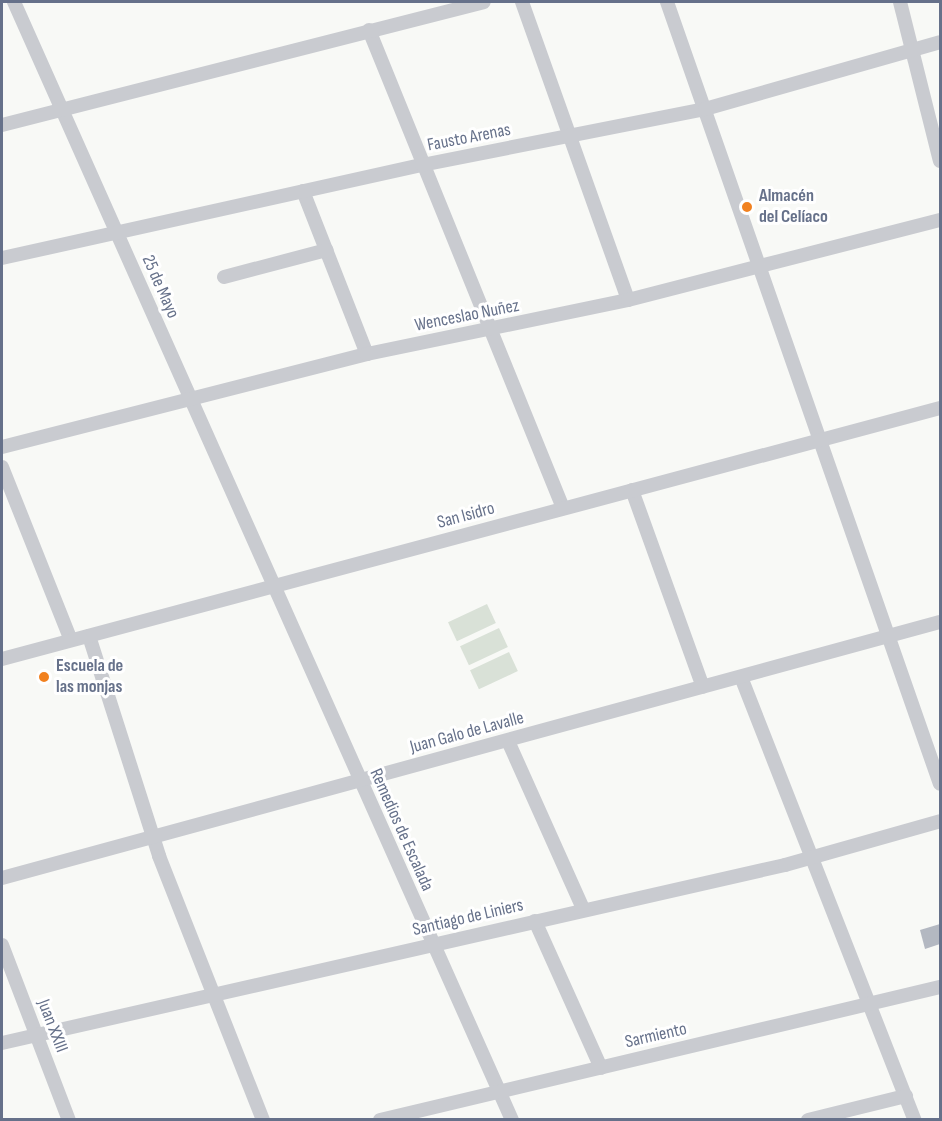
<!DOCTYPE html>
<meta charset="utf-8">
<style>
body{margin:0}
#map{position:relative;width:942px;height:1121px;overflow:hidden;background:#f8f9f6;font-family:"Sofia Sans Condensed",sans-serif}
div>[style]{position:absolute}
.green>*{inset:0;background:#d9e1d7;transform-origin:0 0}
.building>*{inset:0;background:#b3b8c1}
.minor>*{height:14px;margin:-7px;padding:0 7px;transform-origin:7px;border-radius:7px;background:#c9cbd0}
.dots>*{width:16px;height:16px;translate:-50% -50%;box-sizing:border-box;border:3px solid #fff;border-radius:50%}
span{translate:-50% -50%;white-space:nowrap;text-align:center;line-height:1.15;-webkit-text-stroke:6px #fff;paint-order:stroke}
.street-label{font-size:18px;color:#66718a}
.poi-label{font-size:18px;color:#66718a;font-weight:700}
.left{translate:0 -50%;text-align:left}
.frame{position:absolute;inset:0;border:3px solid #66718a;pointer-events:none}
</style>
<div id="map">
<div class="green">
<div style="left:487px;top:604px;width:21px;height:43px;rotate:65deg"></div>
<div style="left:499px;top:628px;width:21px;height:43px;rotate:65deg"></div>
<div style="left:509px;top:652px;width:21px;height:43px;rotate:65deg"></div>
</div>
<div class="building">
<div style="clip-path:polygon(940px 924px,940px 944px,925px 949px,920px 930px)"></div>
</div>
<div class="minor">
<div style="left:14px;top:2px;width:1224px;rotate:65.99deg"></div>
<div style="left:522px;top:2px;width:316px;rotate:70.4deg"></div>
<div style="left:667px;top:2px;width:828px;rotate:70.76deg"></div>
<div style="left:900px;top:2px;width:164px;rotate:75.9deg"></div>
<div style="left:369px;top:30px;width:516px;rotate:67.91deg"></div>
<div style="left:2px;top:125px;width:497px;rotate:-14.3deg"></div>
<div style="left:303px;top:191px;width:175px;rotate:68.6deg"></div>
<div style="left:2px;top:258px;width:430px;rotate:-12.5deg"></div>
<div style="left:422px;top:165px;width:288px;rotate:-11.2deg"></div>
<div style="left:705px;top:109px;width:244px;rotate:-15.9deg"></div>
<div style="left:224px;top:277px;width:106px;rotate:-14.7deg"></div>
<div style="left:2px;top:447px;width:377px;rotate:-14.3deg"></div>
<div style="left:367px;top:354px;width:267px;rotate:-11.7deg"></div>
<div style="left:628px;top:300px;width:322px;rotate:-14.4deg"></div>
<div style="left:2px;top:467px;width:186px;rotate:68.3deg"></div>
<div style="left:632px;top:490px;width:209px;rotate:70.2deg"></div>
<div style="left:89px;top:636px;width:231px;rotate:72.3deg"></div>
<div style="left:159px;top:856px;width:284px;rotate:68.5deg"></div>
<div style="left:2px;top:659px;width:971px;rotate:-14.98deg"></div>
<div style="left:741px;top:677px;width:476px;rotate:68.6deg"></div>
<div style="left:508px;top:741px;width:184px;rotate:65.9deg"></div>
<div style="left:2px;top:878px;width:972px;rotate:-15.27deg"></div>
<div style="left:535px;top:921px;width:161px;rotate:65.8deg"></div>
<div style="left:2px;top:945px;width:187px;rotate:69.1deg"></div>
<div style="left:2px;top:1043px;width:803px;rotate:-12.81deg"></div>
<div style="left:785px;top:865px;width:161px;rotate:-15.8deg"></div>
<div style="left:380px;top:1120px;width:576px;rotate:-13.36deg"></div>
<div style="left:808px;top:1120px;width:101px;rotate:-13.8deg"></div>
</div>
<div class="dots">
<div style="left:747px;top:207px;background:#f1811f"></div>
<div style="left:44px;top:677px;background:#f1811f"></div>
</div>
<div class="street-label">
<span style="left:469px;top:138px;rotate:-11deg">Fausto Arenas</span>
<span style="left:160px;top:287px;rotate:66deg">25 de Mayo</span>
<span style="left:467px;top:316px;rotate:-11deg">Wenceslao Nuñez</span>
<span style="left:466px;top:516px;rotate:-15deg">San Isidro</span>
<span style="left:467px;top:733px;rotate:-15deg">Juan Galo de Lavalle</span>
<span style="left:401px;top:830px;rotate:66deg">Remedios de Escalada</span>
<span style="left:468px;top:918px;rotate:-13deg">Santiago de Liniers</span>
<span style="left:52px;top:1026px;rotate:69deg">Juan XXIII</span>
<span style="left:656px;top:1036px;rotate:-13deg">Sarmiento</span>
</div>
<div class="poi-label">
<span class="left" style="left:759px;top:207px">Almacén<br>del Celíaco</span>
<span class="left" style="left:56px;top:677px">Escuela de<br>las monjas</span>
</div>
<div class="frame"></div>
</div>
